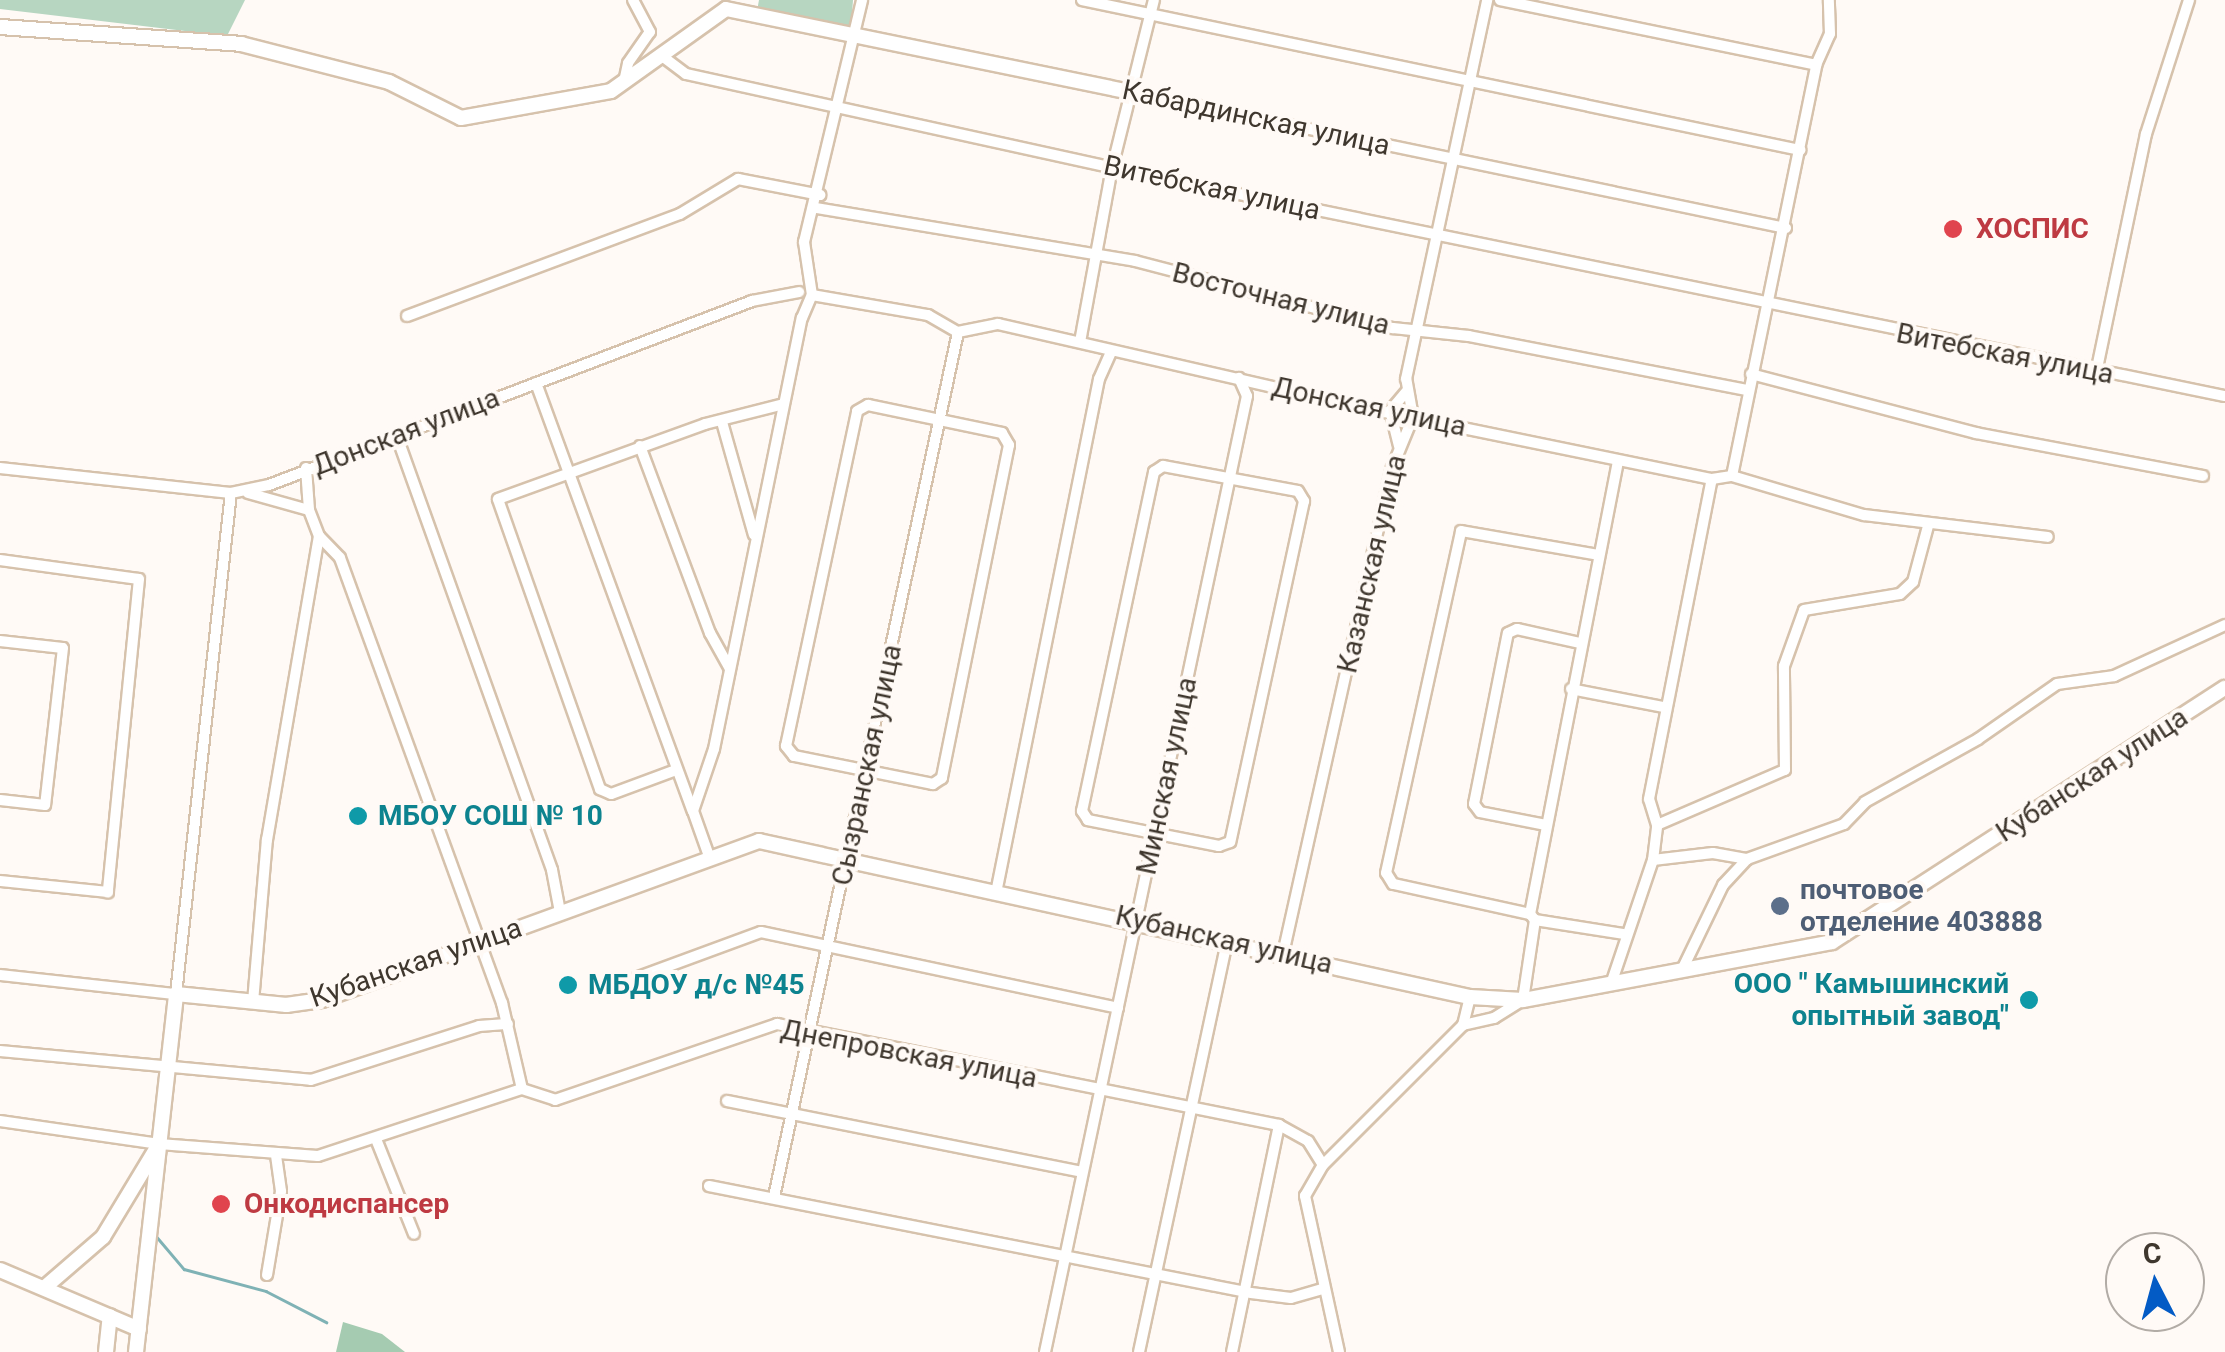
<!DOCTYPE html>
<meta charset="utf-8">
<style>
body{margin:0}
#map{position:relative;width:2225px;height:1352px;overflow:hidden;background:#fffaf6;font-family:Roboto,sans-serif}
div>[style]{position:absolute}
.green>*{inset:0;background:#b7d6c1}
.forest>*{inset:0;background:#a5cbb1}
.stream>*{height:2.5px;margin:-1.25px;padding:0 1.25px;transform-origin:1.25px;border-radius:1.25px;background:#7fb2b5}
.roads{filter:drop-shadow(2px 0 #d6c2ac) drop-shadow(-2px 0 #d6c2ac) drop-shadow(0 2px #d6c2ac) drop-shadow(0 -2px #d6c2ac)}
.street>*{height:10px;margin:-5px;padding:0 5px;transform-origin:5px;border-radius:5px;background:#fff}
.secondary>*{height:14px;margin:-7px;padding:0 7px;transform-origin:7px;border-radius:7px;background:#fff}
.dots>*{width:28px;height:28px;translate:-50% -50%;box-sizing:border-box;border:5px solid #fffaf6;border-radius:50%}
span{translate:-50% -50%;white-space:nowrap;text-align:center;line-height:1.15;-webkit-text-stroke:8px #fffaf6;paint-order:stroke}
.street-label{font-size:28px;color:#3f372e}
.health-label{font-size:28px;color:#be3a42;font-weight:700}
.left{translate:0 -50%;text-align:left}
.culture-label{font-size:28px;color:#0d838f;font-weight:700}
.right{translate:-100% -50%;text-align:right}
.service-label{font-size:28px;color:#4e5e75;font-weight:700}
.north{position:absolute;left:2105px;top:1232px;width:100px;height:100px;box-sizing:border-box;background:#fffaf6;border:2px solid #b2aca6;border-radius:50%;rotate:354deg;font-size:28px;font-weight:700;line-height:40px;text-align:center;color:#3f372e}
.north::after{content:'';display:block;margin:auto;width:35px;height:45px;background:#035bc5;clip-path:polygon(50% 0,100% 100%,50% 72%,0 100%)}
</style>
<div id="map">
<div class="green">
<div style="clip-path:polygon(0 0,245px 0,227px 36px,0 9px)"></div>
<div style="clip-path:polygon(759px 0,853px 0,851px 28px,757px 11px)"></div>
</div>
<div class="forest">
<div style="clip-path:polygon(343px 1322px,382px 1334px,405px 1352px,336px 1352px)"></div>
</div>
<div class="stream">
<div style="left:157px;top:1237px;width:42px;rotate:49.8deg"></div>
<div style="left:184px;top:1269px;width:85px;rotate:15deg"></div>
<div style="left:266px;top:1291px;width:68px;rotate:27.3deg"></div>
</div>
<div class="roads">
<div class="street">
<div style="left:1082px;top:0;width:734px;rotate:11.8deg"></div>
<div style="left:1500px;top:0;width:323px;rotate:11.6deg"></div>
<div style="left:662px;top:56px;width:30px;rotate:37deg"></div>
<div style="left:686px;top:74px;width:436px;rotate:12.4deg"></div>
<div style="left:1112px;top:168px;width:1136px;rotate:11.58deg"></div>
<div style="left:624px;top:82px;width:19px;rotate:-78deg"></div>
<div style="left:628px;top:63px;width:38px;rotate:-55deg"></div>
<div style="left:650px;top:32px;width:36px;rotate:-118deg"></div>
<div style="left:1132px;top:92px;width:668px;rotate:11.75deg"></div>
<div style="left:816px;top:208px;width:323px;rotate:9.4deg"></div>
<div style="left:1135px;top:261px;width:267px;rotate:14.6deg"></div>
<div style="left:1393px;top:328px;width:76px;rotate:6deg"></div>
<div style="left:1469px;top:336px;width:282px;rotate:11deg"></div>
<div style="left:812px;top:295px;width:118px;rotate:9.8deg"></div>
<div style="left:928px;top:315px;width:34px;rotate:30deg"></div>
<div style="left:958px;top:332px;width:41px;rotate:-11.3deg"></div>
<div style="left:998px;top:324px;width:387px;rotate:12.9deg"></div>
<div style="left:1375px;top:410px;width:344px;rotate:11.6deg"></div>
<div style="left:1712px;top:479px;width:20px;rotate:-9deg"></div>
<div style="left:1732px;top:476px;width:138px;rotate:16.5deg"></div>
<div style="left:1864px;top:515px;width:185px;rotate:6.8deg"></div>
<div style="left:407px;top:316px;width:291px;rotate:-20.5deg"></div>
<div style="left:680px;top:214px;width:68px;rotate:-31.1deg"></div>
<div style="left:738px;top:179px;width:84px;rotate:11deg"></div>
<div style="left:1080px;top:342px;width:177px;rotate:-79.6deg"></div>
<div style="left:1112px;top:168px;width:173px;rotate:-76deg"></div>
<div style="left:2096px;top:373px;width:244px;rotate:-78.2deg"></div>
<div style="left:2146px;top:134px;width:141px;rotate:-72.2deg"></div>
<div style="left:1751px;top:374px;width:233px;rotate:14.7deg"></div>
<div style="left:1976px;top:433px;width:231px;rotate:10.7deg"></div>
<div style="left:536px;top:383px;width:455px;rotate:69.9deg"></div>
<div style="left:868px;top:405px;width:137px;rotate:11.8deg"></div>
<div style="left:1002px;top:433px;width:14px;rotate:60deg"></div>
<div style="left:1009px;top:445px;width:340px;rotate:101.4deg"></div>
<div style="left:942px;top:778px;width:11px;rotate:146deg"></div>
<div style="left:933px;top:784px;width:142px;rotate:-168.6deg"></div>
<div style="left:794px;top:756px;width:13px;rotate:-129deg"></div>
<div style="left:786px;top:746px;width:342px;rotate:-78deg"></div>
<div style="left:857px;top:411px;width:13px;rotate:-29deg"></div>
<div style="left:722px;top:422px;width:117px;rotate:74.2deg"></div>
<div style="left:396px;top:434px;width:463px;rotate:70.3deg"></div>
<div style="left:552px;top:870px;width:43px;rotate:79.2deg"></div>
<div style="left:640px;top:446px;width:200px;rotate:69.5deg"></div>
<div style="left:710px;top:633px;width:41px;rotate:60.9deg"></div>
<div style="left:1399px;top:446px;width:36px;rotate:-104deg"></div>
<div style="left:1390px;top:411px;width:25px;rotate:-50deg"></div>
<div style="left:1163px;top:466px;width:137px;rotate:10.5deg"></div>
<div style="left:1298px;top:491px;width:12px;rotate:59deg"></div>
<div style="left:1304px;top:501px;width:349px;rotate:102.2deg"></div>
<div style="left:1230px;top:842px;width:12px;rotate:160deg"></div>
<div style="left:1219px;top:846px;width:134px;rotate:-168.8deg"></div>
<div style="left:1088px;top:820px;width:11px;rotate:-124deg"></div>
<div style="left:1082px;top:811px;width:347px;rotate:-78deg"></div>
<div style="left:1154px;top:472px;width:11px;rotate:-34deg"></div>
<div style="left:0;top:468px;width:232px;rotate:6.2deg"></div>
<div style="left:231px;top:493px;width:39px;rotate:-12deg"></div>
<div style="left:269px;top:485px;width:517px;rotate:-20.85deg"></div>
<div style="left:752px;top:301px;width:48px;rotate:-10.8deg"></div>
<div style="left:306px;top:468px;width:42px;rotate:85.9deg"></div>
<div style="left:309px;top:510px;width:28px;rotate:69deg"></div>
<div style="left:319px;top:536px;width:30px;rotate:46deg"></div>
<div style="left:340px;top:558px;width:474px;rotate:70deg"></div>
<div style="left:502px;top:1003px;width:88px;rotate:76.9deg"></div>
<div style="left:1732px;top:476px;width:419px;rotate:-78.4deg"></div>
<div style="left:1816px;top:65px;width:34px;rotate:-66deg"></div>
<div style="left:1830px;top:34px;width:34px;rotate:-92deg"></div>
<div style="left:248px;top:493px;width:63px;rotate:15.6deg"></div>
<div style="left:0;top:560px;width:140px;rotate:7.8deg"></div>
<div style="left:139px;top:579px;width:315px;rotate:95.7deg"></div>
<div style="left:108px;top:892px;width:109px;rotate:-174.2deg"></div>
<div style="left:0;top:641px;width:63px;rotate:6.3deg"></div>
<div style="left:63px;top:648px;width:158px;rotate:96.5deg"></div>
<div style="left:45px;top:805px;width:45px;rotate:-173.7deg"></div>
<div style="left:1571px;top:689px;width:95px;rotate:11deg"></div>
<div style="left:676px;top:770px;width:69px;rotate:159.7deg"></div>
<div style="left:611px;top:794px;width:12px;rotate:-156deg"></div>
<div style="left:600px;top:789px;width:307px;rotate:-109.4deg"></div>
<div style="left:498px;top:499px;width:220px;rotate:-19.9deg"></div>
<div style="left:705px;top:424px;width:81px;rotate:-14.2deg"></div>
<div style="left:1546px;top:825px;width:67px;rotate:-168.9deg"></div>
<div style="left:1480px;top:812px;width:10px;rotate:-127deg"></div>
<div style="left:1474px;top:804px;width:174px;rotate:-78.8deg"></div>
<div style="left:1508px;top:633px;width:10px;rotate:-24deg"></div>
<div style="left:1517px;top:629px;width:65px;rotate:12.5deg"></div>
<div style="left:1657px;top:825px;width:139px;rotate:-23.3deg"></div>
<div style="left:1785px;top:770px;width:104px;rotate:-90.6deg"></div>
<div style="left:1784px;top:666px;width:59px;rotate:-70.3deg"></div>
<div style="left:1804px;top:610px;width:97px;rotate:-9.5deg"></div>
<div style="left:1900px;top:594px;width:18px;rotate:-43deg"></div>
<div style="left:1913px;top:582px;width:58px;rotate:-75deg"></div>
<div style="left:709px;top:856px;width:48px;rotate:-109.6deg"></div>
<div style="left:693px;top:811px;width:65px;rotate:-71.3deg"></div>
<div style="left:714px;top:749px;width:440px;rotate:-78.5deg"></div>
<div style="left:802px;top:318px;width:25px;rotate:-67deg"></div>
<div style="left:812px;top:295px;width:54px;rotate:-98.6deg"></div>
<div style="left:804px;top:242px;width:249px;rotate:-76.5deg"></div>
<div style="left:1653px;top:860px;width:60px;rotate:-6.7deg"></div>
<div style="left:1713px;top:853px;width:35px;rotate:10deg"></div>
<div style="left:997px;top:888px;width:519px;rotate:-78.67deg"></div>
<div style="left:1099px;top:379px;width:30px;rotate:-66deg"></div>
<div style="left:1530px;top:914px;width:140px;rotate:-167.6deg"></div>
<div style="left:1393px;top:884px;width:13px;rotate:-122deg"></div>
<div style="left:1386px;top:873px;width:350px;rotate:-77.6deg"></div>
<div style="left:1461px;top:531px;width:140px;rotate:9.9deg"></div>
<div style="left:1535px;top:920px;width:89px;rotate:9deg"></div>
<div style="left:1283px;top:954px;width:498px;rotate:-77.4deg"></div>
<div style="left:1392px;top:468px;width:55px;rotate:-67.6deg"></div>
<div style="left:1413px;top:417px;width:39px;rotate:-100deg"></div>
<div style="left:1406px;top:379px;width:388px;rotate:-77.9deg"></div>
<div style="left:1681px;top:972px;width:97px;rotate:-64.2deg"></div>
<div style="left:1723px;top:885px;width:35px;rotate:-47deg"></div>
<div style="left:1747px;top:859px;width:103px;rotate:-19.8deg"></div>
<div style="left:1844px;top:824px;width:30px;rotate:-46deg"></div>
<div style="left:1865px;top:802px;width:129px;rotate:-29.1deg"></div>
<div style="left:1978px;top:739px;width:96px;rotate:-34.8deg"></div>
<div style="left:2057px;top:684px;width:58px;rotate:-8deg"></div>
<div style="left:2114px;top:676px;width:122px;rotate:-24.7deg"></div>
<div style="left:0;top:975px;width:177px;rotate:6.2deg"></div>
<div style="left:176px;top:994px;width:504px;rotate:-83.74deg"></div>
<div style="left:1611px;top:984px;width:131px;rotate:-71.3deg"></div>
<div style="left:1653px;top:860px;width:35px;rotate:-83deg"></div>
<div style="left:1657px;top:825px;width:27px;rotate:-107deg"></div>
<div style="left:1649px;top:799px;width:326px;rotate:-78.9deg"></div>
<div style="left:606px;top:989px;width:165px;rotate:-20.2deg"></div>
<div style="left:761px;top:932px;width:365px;rotate:12deg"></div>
<div style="left:253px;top:1002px;width:163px;rotate:-85.1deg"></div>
<div style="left:267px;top:840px;width:308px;rotate:-80.3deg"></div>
<div style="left:1463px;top:1025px;width:29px;rotate:-76deg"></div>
<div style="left:0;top:1051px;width:312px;rotate:5.3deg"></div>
<div style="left:311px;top:1080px;width:176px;rotate:-17.8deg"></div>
<div style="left:479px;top:1026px;width:29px;rotate:-4deg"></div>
<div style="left:727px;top:1101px;width:362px;rotate:11.3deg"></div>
<div style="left:0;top:1121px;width:161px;rotate:8.2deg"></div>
<div style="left:159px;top:1144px;width:159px;rotate:4.3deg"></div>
<div style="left:318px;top:1156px;width:215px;rotate:-18.2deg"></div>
<div style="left:522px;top:1089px;width:35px;rotate:18deg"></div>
<div style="left:555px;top:1100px;width:235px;rotate:-18.9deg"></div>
<div style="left:777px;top:1024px;width:512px;rotate:11.38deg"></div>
<div style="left:1279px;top:1125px;width:33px;rotate:29deg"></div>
<div style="left:1308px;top:1141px;width:28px;rotate:58deg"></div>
<div style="left:376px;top:1139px;width:102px;rotate:68.2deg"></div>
<div style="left:709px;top:1186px;width:552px;rotate:11.17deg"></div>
<div style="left:1251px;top:1293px;width:40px;rotate:7.1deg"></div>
<div style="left:1291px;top:1298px;width:33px;rotate:-16deg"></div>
<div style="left:774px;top:1197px;width:884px;rotate:-77.99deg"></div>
<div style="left:267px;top:1275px;width:85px;rotate:-80.5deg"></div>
<div style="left:281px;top:1191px;width:34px;rotate:-98deg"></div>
<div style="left:1045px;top:1352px;width:977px;rotate:-78.07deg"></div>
<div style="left:1247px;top:396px;width:20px;rotate:-114deg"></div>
<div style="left:1139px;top:1352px;width:420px;rotate:-77.9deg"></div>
<div style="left:1232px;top:1352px;width:232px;rotate:-78.3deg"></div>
<div style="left:1339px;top:1352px;width:160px;rotate:-102.3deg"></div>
<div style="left:1305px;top:1196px;width:36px;rotate:-60deg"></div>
<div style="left:1323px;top:1165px;width:198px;rotate:-45deg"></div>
<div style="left:1463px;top:1025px;width:32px;rotate:-13deg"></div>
<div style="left:1494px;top:1018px;width:34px;rotate:-32deg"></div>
<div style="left:1523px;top:1000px;width:81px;rotate:-81.5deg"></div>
<div style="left:1535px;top:920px;width:8px;rotate:-130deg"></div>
<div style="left:1530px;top:914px;width:462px;rotate:-79deg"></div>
</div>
<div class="secondary">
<div style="left:0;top:27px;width:242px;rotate:4deg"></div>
<div style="left:241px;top:44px;width:153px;rotate:14.4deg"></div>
<div style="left:389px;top:82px;width:80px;rotate:26.6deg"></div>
<div style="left:461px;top:118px;width:152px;rotate:-10.2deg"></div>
<div style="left:611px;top:91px;width:141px;rotate:-35.5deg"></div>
<div style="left:726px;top:9px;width:414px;rotate:11.6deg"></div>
<div style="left:0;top:1270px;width:151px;rotate:23deg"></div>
<div style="left:44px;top:1288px;width:78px;rotate:-40.8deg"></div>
<div style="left:103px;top:1237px;width:103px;rotate:-58.9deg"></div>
<div style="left:106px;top:1352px;width:36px;rotate:-84deg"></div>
<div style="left:136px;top:1352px;width:360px;rotate:-83.6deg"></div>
<div style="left:176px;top:994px;width:111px;rotate:5.7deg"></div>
<div style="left:286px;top:1005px;width:36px;rotate:-8deg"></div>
<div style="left:322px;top:1000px;width:465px;rotate:-20deg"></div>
<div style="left:759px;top:841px;width:728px;rotate:12.38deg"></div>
<div style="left:1470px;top:997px;width:53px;rotate:3.2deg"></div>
<div style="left:1523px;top:1000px;width:314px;rotate:-10.6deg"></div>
<div style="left:1832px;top:942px;width:468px;rotate:-32.9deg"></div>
</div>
</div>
<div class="dots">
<div style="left:1953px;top:229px;background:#e0444e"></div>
<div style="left:358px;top:816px;background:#0f9aa8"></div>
<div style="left:1780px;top:906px;background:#5c6f8a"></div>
<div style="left:568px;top:985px;background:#0f9aa8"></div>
<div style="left:2029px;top:1000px;background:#0f9aa8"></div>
<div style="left:221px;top:1204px;background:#e0444e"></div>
</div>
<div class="street-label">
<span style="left:1256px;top:118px;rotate:12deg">Кабардинская улица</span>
<span style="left:1212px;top:188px;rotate:12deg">Витебская улица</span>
<span style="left:1281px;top:299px;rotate:14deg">Восточная улица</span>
<span style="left:2005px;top:354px;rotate:11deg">Витебская улица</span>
<span style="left:1369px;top:407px;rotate:12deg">Донская улица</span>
<span style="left:406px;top:432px;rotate:-21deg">Донская улица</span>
<span style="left:1372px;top:564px;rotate:-77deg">Казанская улица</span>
<span style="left:867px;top:765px;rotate:-78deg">Сызранская улица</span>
<span style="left:2092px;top:775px;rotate:-33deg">Кубанская улица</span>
<span style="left:1167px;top:776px;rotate:-78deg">Минская улица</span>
<span style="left:1224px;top:940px;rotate:13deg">Кубанская улица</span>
<span style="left:416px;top:963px;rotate:-19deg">Кубанская улица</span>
<span style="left:909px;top:1054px;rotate:11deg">Днепровская улица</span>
</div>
<div class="health-label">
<span class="left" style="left:1976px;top:229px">ХОСПИС</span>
<span class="left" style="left:244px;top:1204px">Онкодиспансер</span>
</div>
<div class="culture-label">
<span class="left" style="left:378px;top:816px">МБОУ СОШ № 10</span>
<span class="right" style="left:2009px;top:1000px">ООО " Камышинский<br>опытный завод"</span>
<span class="left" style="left:588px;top:985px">МБДОУ д/с №45</span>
</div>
<div class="service-label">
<span class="left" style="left:1800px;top:906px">почтовое<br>отделение 403888</span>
</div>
<div class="north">С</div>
</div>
